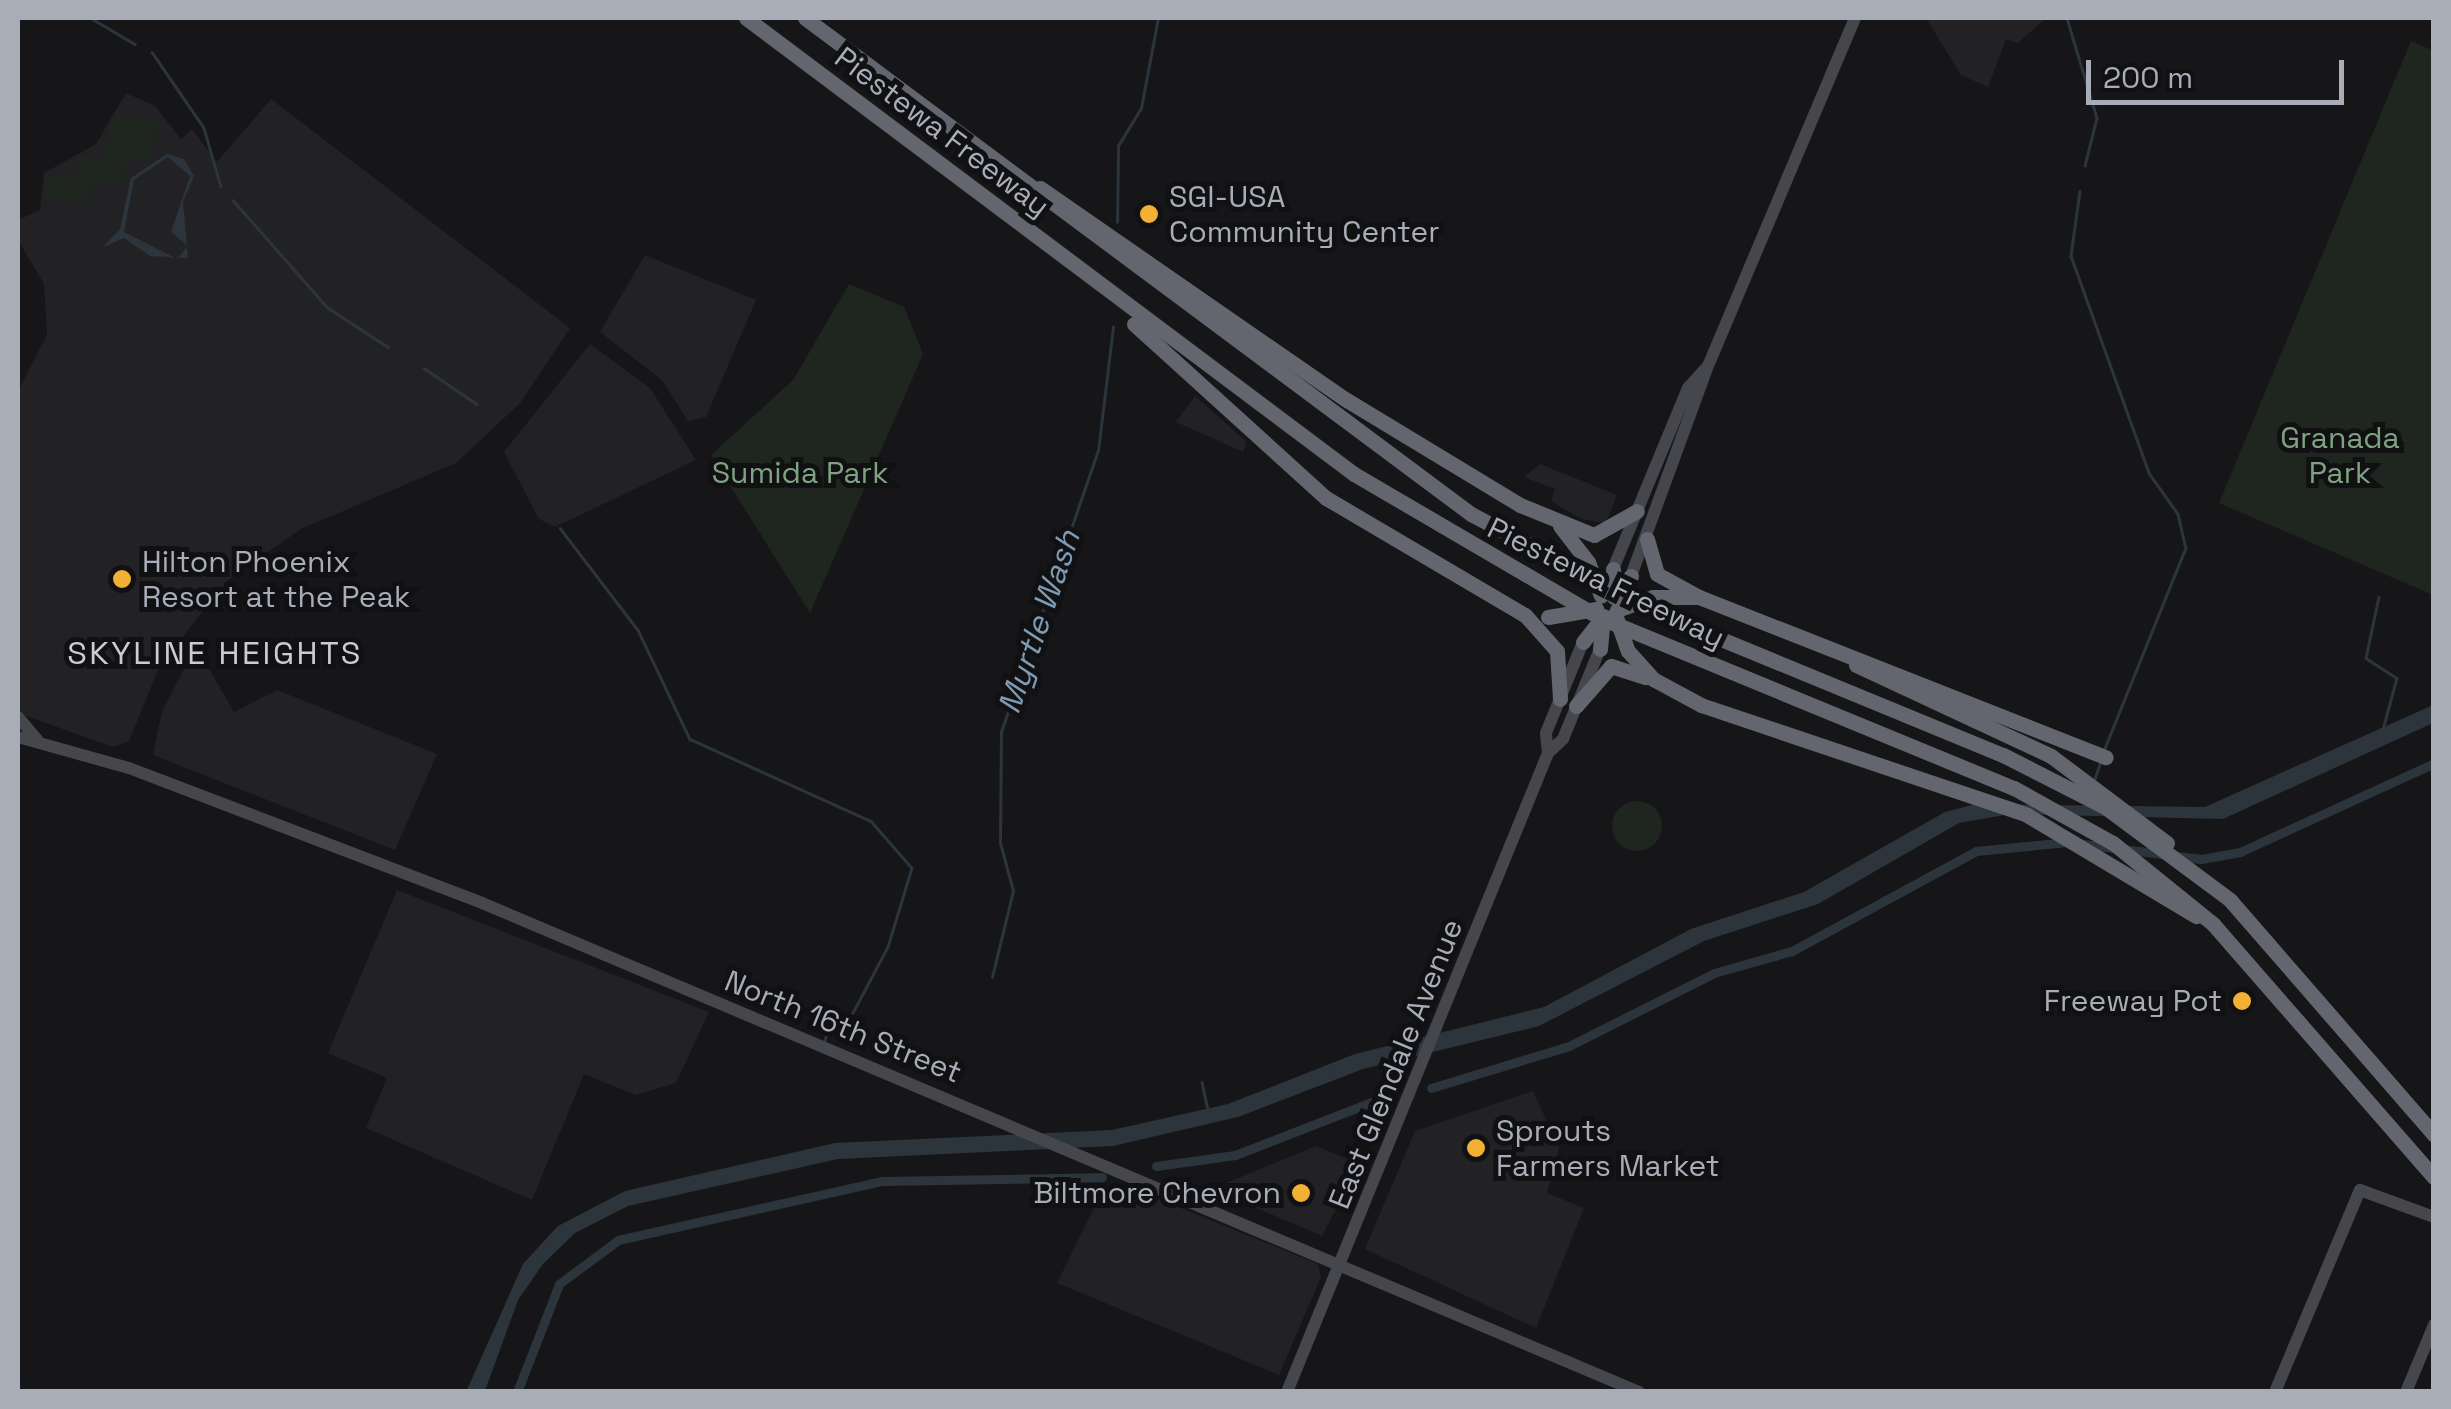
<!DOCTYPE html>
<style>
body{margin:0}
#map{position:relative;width:2451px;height:1409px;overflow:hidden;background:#161618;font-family:"Space Grotesk",sans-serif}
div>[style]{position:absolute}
.built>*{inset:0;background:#222225}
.green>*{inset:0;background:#1e261f}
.round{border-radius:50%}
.water>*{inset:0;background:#2c353c}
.stream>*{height:2.5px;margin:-1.25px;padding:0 1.25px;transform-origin:1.25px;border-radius:1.25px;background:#2c353c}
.canal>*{height:9px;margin:-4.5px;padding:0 4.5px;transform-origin:4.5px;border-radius:4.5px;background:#2c353c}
.secondary>*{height:12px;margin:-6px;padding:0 6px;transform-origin:6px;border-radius:6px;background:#45474d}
.highway>*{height:15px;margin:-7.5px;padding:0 7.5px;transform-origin:7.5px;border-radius:7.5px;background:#63666e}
.highway-bridge>*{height:15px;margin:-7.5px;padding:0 7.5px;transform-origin:7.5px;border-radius:7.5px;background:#63666e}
.dots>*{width:28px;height:28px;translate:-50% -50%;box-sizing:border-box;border:5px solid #111113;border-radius:50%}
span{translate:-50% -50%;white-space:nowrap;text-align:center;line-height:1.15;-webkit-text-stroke:10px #111113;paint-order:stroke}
.street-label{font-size:30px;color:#a8adb8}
.poi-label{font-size:30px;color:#a8adb8}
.left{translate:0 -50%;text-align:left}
.right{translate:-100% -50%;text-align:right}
.park-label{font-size:30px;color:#7fa381}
.water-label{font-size:32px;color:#7f9bb3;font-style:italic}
.neighbourhood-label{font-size:32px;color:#c9ccd4;letter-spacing:2.5px}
.frame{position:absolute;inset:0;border:20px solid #a8adb8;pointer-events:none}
.scale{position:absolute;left:2086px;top:60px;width:258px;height:45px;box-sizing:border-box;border:5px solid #a8adb8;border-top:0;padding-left:12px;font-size:30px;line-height:35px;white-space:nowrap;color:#a8adb8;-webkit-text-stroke:8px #111113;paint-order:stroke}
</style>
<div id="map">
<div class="built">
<div style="clip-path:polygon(1926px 18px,2046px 18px,2018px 43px,2006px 39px,1988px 87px,1961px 75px)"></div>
<div style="clip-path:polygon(126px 93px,155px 106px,181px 139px,192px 129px,217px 162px,271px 99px,570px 328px,520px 403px,456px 463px,301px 529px,228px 580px,160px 665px,129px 741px,113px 747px,18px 713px,18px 391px,47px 335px,44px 284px,18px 240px,18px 220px,40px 210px,44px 173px,96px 144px)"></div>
<div style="clip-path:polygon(645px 255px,756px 300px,706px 417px,688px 421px,662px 380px,600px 332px)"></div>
<div style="clip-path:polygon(590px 344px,650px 388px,696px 460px,555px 527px,539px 519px,504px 452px)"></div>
<div style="clip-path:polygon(1195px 396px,1247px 442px,1243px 452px,1176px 422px)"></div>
<div style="clip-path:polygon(1540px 464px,1617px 495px,1606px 523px,1581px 519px,1551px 501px,1555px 489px,1524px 477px)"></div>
<div style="clip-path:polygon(196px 646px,234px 712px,277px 690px,437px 754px,395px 850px,153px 755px,162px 711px)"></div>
<div style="clip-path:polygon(397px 890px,709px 1012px,676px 1083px,636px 1095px,584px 1074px,532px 1200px,366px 1128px,387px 1078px,328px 1053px)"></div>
<div style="clip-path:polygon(1533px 1091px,1559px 1148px,1547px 1193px,1584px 1208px,1536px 1328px,1365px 1249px,1415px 1131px)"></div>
<div style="clip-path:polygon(1316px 1146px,1360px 1164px,1322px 1236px,1212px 1189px)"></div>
<div style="clip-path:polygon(1137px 1190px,1318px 1264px,1321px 1277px,1279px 1375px,1057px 1283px,1100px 1196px)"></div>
</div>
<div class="green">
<div style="clip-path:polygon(2411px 41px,2434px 51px,2433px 595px,2219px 503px)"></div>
<div style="clip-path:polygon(115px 115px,161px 120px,148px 160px,125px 162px,122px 185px,93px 182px,90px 204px,44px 198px,46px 176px,75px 179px,78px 156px,101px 158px)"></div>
<div style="clip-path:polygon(849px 284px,904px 307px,923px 354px,810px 613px,711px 455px,793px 380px)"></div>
<div class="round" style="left:1612px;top:801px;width:50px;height:50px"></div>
</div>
<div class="water">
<div style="clip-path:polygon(evenodd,167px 154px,184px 159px,194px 176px,183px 202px,188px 258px,150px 256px,124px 238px,102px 248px,120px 229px,131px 178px,167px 154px,168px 157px,190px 176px,171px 232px,188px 246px,177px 259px,124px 232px,134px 180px,168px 157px)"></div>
<div style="clip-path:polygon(2433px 705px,2433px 723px,2223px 819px,2010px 814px,1959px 823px,1818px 904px,1704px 941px,1539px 1026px,1363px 1069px,1238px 1117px,1113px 1146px,838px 1159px,628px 1206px,575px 1233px,543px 1264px,518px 1300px,485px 1391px,466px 1392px,523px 1264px,558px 1226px,625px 1191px,835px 1143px,1112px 1130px,1228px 1104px,1355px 1054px,1544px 1007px,1691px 929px,1804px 892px,1945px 812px,1976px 804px,2205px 807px)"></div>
</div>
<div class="stream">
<div style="left:91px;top:18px;width:51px;rotate:30.6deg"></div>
<div style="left:2067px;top:18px;width:104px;rotate:73.3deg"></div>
<div style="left:2097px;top:118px;width:49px;rotate:104deg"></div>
<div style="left:152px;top:52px;width:92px;rotate:55.6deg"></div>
<div style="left:204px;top:128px;width:61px;rotate:73.9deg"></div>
<div style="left:2080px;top:191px;width:66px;rotate:97.9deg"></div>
<div style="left:2071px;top:256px;width:231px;rotate:70.2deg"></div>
<div style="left:2149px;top:473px;width:50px;rotate:54.7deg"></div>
<div style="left:2178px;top:514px;width:35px;rotate:77deg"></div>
<div style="left:2186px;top:548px;width:216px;rotate:112deg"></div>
<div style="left:233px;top:200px;width:142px;rotate:48.7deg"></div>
<div style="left:327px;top:307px;width:73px;rotate:33.3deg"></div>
<div style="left:1117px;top:222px;width:76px;rotate:-89.2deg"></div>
<div style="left:1118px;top:146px;width:44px;rotate:-58.8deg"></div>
<div style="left:1141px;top:108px;width:92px;rotate:-79.3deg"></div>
<div style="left:424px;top:368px;width:64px;rotate:34.2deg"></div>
<div style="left:560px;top:528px;width:128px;rotate:52.6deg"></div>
<div style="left:638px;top:630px;width:121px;rotate:64.5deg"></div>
<div style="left:690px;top:739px;width:199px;rotate:24.4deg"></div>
<div style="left:871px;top:821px;width:62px;rotate:48.9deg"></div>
<div style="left:912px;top:868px;width:83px;rotate:106.9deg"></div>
<div style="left:888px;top:947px;width:98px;rotate:117.9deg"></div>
<div style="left:842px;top:1034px;width:14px;rotate:-172deg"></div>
<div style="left:828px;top:1032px;width:12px;rotate:110deg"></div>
<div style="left:2379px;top:597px;width:62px;rotate:102deg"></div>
<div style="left:2366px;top:658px;width:37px;rotate:33deg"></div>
<div style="left:2397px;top:678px;width:54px;rotate:105.1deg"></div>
<div style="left:2094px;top:781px;width:22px;rotate:-72deg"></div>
<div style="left:992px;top:977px;width:89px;rotate:-76.3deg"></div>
<div style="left:1013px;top:891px;width:50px;rotate:-105.2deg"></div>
<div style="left:1000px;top:843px;width:111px;rotate:-89.5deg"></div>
<div style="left:1001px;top:732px;width:297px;rotate:-71deg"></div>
<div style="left:1098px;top:451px;width:125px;rotate:-83.1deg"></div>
<div style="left:1202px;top:1082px;width:29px;rotate:78deg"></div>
</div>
<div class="canal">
<div style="left:2083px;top:844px;width:119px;rotate:7.2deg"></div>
<div style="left:2201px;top:859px;width:40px;rotate:-10deg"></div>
<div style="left:2240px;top:852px;width:213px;rotate:-24.6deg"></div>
<div style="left:1431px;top:1088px;width:144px;rotate:-16.9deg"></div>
<div style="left:1569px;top:1046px;width:162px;rotate:-26.7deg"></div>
<div style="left:1714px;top:973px;width:81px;rotate:-15.8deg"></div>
<div style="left:1792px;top:951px;width:209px;rotate:-28.5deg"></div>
<div style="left:1976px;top:851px;width:91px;rotate:-5.6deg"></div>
<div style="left:1156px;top:1166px;width:80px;rotate:-7.9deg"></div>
<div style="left:1235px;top:1155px;width:168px;rotate:-21.2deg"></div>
<div style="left:517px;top:1392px;width:116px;rotate:-68.7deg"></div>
<div style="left:559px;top:1284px;width:74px;rotate:-36.7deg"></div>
<div style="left:618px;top:1240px;width:271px;rotate:-12.6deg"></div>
<div style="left:883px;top:1181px;width:219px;rotate:-1deg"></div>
</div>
<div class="secondary">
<div style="left:1613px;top:569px;width:196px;rotate:-67.5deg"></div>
<div style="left:1688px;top:388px;width:27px;rotate:-48deg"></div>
<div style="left:1631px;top:576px;width:224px;rotate:-69.9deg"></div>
<div style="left:1708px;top:366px;width:378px;rotate:-67.1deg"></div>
<div style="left:18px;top:717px;width:30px;rotate:50deg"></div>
<div style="left:18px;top:737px;width:115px;rotate:15.6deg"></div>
<div style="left:129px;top:768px;width:378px;rotate:20.9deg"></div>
<div style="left:482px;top:903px;width:1256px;rotate:22.91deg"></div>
<div style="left:1548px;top:753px;width:21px;rotate:-43deg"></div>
<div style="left:1563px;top:739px;width:97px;rotate:-67.7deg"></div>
<div style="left:1287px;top:1392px;width:690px;rotate:-67.78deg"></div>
<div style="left:1548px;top:753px;width:20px;rotate:-96deg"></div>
<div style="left:1546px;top:733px;width:98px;rotate:-67.9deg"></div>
<div style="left:2275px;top:1392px;width:219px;rotate:-67.2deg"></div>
<div style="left:2360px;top:1190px;width:79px;rotate:20deg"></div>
<div style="left:2406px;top:1392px;width:73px;rotate:-67.3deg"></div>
</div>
<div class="highway">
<div style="left:746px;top:18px;width:760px;rotate:36.87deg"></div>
<div style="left:1354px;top:474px;width:276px;rotate:30.3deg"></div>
<div style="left:805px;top:18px;width:830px;rotate:36.68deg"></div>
<div style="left:1471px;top:514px;width:212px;rotate:27.9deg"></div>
<div style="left:1658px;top:613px;width:373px;rotate:22.4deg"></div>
<div style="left:2003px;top:755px;width:114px;rotate:27deg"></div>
<div style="left:2105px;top:807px;width:156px;rotate:36.6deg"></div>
<div style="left:2230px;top:900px;width:311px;rotate:49deg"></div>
<div style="left:1040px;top:188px;width:371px;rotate:34.7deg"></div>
<div style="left:1345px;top:399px;width:205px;rotate:31.2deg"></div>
<div style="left:1520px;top:505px;width:80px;rotate:22.1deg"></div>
<div style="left:1594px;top:535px;width:49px;rotate:-29.2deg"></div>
<div style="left:1134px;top:324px;width:259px;rotate:42.2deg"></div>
<div style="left:1326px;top:498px;width:231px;rotate:30.5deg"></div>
<div style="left:1525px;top:615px;width:48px;rotate:48.4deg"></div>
<div style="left:1557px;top:651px;width:48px;rotate:86.4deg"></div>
<div style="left:1560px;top:526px;width:46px;rotate:52.1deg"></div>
<div style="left:1647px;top:539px;width:36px;rotate:74deg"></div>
<div style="left:1657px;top:574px;width:48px;rotate:28.7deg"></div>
<div style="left:1699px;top:597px;width:437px;rotate:21.5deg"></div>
<div style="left:1653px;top:597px;width:42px"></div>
<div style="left:1613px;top:623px;width:434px;rotate:22.4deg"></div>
<div style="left:2014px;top:788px;width:113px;rotate:29.1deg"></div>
<div style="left:2113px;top:843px;width:129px;rotate:39deg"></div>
<div style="left:2213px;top:924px;width:336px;rotate:48.9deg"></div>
<div style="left:1628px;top:651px;width:38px;rotate:48deg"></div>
<div style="left:1653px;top:679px;width:55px;rotate:28.4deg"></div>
<div style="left:1701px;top:705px;width:344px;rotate:18.6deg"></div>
<div style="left:2027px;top:815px;width:197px;rotate:30.9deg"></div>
<div style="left:1856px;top:665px;width:215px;rotate:25deg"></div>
<div style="left:2051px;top:756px;width:145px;rotate:36.9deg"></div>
<div style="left:1576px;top:706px;width:53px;rotate:-48.8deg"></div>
<div style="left:1611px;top:666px;width:36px;rotate:18deg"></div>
</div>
<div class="highway-bridge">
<div style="left:1588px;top:562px;width:36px;rotate:69deg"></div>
<div style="left:1613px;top:569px;width:28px;rotate:88deg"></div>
<div style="left:1614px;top:597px;width:27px;rotate:-51deg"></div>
<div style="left:1617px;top:610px;width:38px;rotate:-20deg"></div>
<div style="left:1615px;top:614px;width:39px;rotate:71deg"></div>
<div style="left:1548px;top:617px;width:49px;rotate:-9.5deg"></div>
<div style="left:1583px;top:642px;width:33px;rotate:-52deg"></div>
<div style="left:1600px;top:649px;width:33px;rotate:-85deg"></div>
</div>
<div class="dots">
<div style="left:1149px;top:214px;background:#f2b134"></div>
<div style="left:122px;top:579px;background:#f2b134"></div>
<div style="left:2242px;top:1001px;background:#f2b134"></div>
<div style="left:1476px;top:1148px;background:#f2b134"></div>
<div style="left:1301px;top:1193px;background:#f2b134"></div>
</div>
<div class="street-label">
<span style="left:942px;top:132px;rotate:37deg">Piestewa Freeway</span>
<span style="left:1606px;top:583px;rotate:26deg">Piestewa Freeway</span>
<span style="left:843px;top:1027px;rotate:22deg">North 16th Street</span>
<span style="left:1396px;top:1064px;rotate:-68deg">East Glendale Avenue</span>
</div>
<div class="poi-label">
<span class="left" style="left:1169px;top:214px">SGI-USA<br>Community Center</span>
<span class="left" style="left:142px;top:579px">Hilton Phoenix<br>Resort at the Peak</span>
<span class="right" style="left:2222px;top:1001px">Freeway Pot</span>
<span class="left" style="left:1496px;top:1148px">Sprouts<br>Farmers Market</span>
<span class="right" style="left:1281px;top:1193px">Biltmore Chevron</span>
</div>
<div class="park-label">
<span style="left:2340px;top:455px">Granada<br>Park</span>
<span style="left:800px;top:473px">Sumida Park</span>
</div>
<div class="water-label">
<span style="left:1039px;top:622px;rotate:-71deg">Myrtle Wash</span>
</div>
<div class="neighbourhood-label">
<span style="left:215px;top:653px">SKYLINE HEIGHTS</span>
</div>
<div class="frame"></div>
<div class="scale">200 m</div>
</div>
